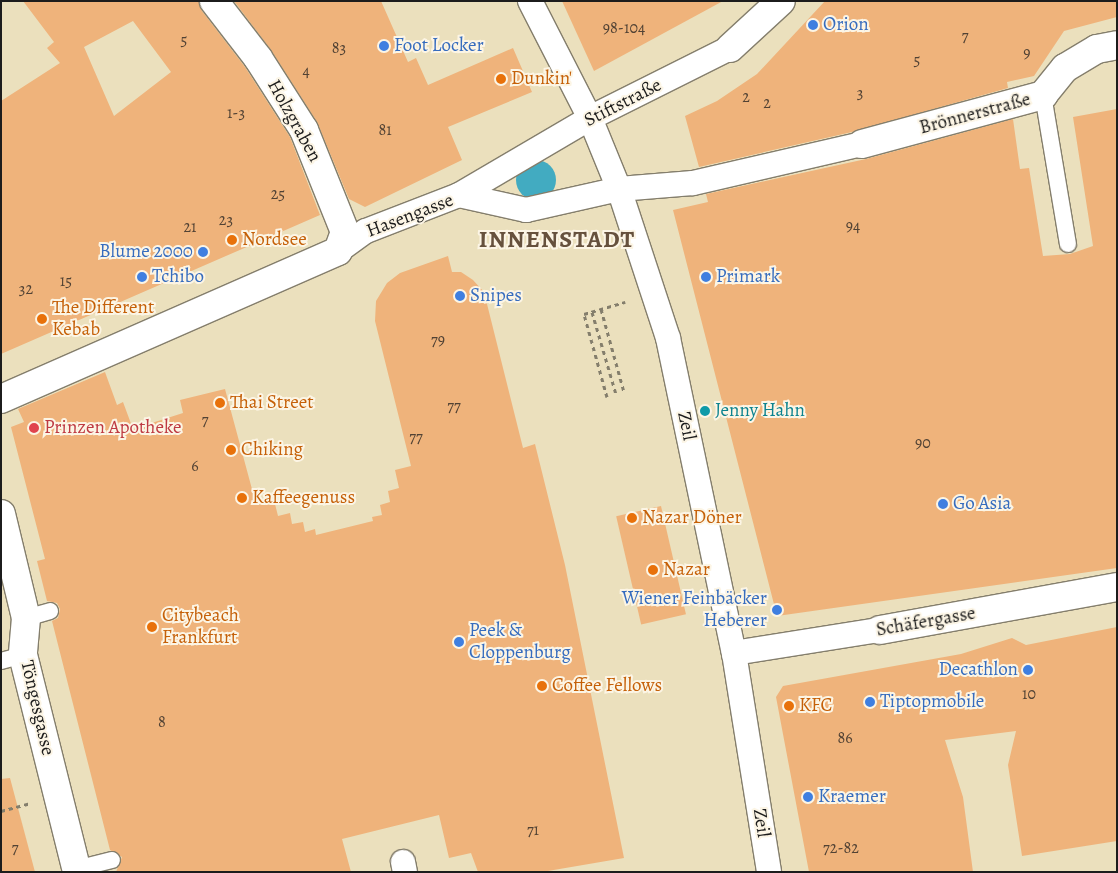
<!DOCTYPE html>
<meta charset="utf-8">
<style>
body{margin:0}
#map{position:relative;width:1118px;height:873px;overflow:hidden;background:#ebe0bd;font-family:Alegreya,serif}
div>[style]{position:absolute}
.water>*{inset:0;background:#42abc1}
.round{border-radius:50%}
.building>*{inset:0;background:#efb37b;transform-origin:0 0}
.path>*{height:3px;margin-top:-1.5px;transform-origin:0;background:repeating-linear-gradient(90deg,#847e6c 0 4px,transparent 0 8px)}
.roads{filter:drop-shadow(1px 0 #847e6c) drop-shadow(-1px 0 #847e6c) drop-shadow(0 1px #847e6c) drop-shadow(0 -1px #847e6c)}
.service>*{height:16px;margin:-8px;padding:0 8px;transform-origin:8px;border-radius:8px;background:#fff}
.pedestrian>*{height:24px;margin:-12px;padding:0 12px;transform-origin:12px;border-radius:12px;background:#fff}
.minor>*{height:28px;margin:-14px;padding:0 14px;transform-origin:14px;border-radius:14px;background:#fff}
.dots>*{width:14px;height:14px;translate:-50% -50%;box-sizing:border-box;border:2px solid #fcf5e5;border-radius:50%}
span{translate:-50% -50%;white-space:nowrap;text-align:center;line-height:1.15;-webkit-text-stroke:4px #fcf5e5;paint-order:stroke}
.number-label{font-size:16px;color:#514234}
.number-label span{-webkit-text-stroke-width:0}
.shop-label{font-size:19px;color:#366cbe}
.left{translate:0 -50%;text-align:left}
.right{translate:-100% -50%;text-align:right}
.food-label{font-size:19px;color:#c56008}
.street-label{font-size:19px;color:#1c1c1c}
.culture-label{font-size:19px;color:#0d838f}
.health-label{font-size:19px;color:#be3a42}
.district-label{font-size:24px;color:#66513d;font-weight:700;letter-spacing:1px}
.frame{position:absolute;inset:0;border:2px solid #1c1c1c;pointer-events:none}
</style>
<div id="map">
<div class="water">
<div class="round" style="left:516px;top:160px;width:40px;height:40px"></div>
</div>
<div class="building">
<div style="clip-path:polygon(evenodd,23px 1px,199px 1px,202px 11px,245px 67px,290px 137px,320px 215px,1px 354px,1px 101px,60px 63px,47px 48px,54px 42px,23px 1px,133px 21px,171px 72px,114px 116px,84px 47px,133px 21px)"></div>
<div style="clip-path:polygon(234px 1px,381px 1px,408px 62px,416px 58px,428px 85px,513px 48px,532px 92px,448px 127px,462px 160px,365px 207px,349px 199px,317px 122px,271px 50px)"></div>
<div style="clip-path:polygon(562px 1px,723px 1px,594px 71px)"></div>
<div style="clip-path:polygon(825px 1px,1117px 1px,1117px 17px,1064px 31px,1034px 76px,1007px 82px,1008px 88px,852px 132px,699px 167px,685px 116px,717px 101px,757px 74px)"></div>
<div style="clip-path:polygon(1117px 109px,1117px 568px,777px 616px,673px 210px,708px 202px,706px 194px,866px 159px,1013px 119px,1020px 169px,1029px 168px,1043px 256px,1070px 254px,1093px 246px,1073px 117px)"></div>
<div style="clip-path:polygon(448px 256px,452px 272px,461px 272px,473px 280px,484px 292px,523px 448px,535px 444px,565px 565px,624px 858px,542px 872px,478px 872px,471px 853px,449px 858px,439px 815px,342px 839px,351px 872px,116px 872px,122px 857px,110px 850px,52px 621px,58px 618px,60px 609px,57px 603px,47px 601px,37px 561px,45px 559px,11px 427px,24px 422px,18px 409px,105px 372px,117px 405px,123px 402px,133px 429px,183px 413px,180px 400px,225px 389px,256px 504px,274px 500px,278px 516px,290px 513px,292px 524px,303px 522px,305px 532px,315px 529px,316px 535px,373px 521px,372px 517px,382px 515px,380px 505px,390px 502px,388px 491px,399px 488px,395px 470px,411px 466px,375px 321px,376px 301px,387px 283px,400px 273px)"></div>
<div style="left:661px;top:506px;width:111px;height:46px;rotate:77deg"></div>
<div style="clip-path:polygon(1117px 627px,1117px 841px,1022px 856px,1008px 765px,1016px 731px,945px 740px,963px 797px,973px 872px,809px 872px,776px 697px,783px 686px,961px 654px,1012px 638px,1026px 645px)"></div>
<div style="clip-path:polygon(10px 778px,35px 872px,1px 872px,1px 779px)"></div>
</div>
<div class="path">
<div style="left:601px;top:309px;width:86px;rotate:74.5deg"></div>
<div style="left:592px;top:312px;width:85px;rotate:73.7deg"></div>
<div style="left:607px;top:397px;width:86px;rotate:-105.5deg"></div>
<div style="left:584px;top:314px;width:43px;rotate:-16.3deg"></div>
<div style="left:1px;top:811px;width:30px;rotate:-15deg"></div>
</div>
<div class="roads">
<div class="service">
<div style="left:1043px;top:95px;width:151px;rotate:80.5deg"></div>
<div style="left:26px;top:618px;width:25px;rotate:-16deg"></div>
<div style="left:1px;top:661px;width:23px;rotate:-15deg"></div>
<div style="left:76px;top:869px;width:37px;rotate:-14deg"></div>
</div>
<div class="pedestrian">
<div style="left:530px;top:1px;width:131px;rotate:62.9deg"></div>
<div style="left:590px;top:118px;width:77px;rotate:67.8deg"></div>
<div style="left:619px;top:189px;width:157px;rotate:71.8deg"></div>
<div style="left:668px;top:338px;width:322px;rotate:78.2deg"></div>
<div style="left:734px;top:653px;width:222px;rotate:80.9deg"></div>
<div style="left:459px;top:195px;width:69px;rotate:12.6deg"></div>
<div style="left:526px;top:210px;width:95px;rotate:-12.7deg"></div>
<div style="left:619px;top:189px;width:74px;rotate:-4.6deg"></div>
<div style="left:693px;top:183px;width:173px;rotate:-13deg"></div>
<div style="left:338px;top:251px;width:34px;rotate:-36deg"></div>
<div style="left:366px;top:231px;width:100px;rotate:-21.2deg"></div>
<div style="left:459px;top:195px;width:152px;rotate:-30.4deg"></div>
<div style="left:590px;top:118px;width:157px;rotate:-26.6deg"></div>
<div style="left:734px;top:653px;width:148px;rotate:-9deg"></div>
<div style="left:403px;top:862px;width:10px;rotate:79deg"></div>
</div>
<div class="minor">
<div style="left:730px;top:48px;width:69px;rotate:-42.7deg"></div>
<div style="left:862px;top:144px;width:188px;rotate:-15.1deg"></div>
<div style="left:1043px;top:95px;width:35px;rotate:-51deg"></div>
<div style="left:1065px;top:68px;width:37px;rotate:-31deg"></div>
<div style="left:1097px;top:49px;width:20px;rotate:-11deg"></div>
<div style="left:1px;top:399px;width:368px;rotate:-23.7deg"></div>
<div style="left:338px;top:251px;width:20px;rotate:-70deg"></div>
<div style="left:345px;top:232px;width:110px;rotate:-111.9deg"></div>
<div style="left:304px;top:130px;width:85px;rotate:-122.6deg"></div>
<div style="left:258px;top:58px;width:72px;rotate:-127.7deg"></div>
<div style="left:1px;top:514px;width:107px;rotate:76.5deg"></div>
<div style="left:26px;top:618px;width:37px;rotate:95deg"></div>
<div style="left:23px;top:655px;width:224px;rotate:76deg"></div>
<div style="left:880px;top:630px;width:241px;rotate:-10.3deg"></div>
</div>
</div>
<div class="dots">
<div style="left:813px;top:25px;background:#3f7fe0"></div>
<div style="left:384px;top:46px;background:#3f7fe0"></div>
<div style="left:501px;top:79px;background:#e8710a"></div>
<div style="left:232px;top:240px;background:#e8710a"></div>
<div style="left:203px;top:252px;background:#3f7fe0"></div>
<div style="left:142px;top:277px;background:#3f7fe0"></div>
<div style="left:706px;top:277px;background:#3f7fe0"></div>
<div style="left:460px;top:296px;background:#3f7fe0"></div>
<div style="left:42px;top:319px;background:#e8710a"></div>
<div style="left:220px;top:403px;background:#e8710a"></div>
<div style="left:705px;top:411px;background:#0f9aa8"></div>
<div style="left:34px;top:428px;background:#e0444e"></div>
<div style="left:231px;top:450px;background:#e8710a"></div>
<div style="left:242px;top:498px;background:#e8710a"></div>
<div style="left:943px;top:504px;background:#3f7fe0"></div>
<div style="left:632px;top:518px;background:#e8710a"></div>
<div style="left:653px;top:570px;background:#e8710a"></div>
<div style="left:777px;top:610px;background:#3f7fe0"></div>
<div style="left:152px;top:627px;background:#e8710a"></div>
<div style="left:459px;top:642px;background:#3f7fe0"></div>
<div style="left:1028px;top:670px;background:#3f7fe0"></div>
<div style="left:542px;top:686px;background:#e8710a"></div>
<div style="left:870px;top:702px;background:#3f7fe0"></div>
<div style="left:789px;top:706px;background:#e8710a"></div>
<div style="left:808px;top:797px;background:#3f7fe0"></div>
</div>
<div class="number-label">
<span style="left:624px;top:28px">98-104</span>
<span style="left:965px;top:36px">7</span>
<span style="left:184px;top:40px">5</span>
<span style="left:339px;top:48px">83</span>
<span style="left:1027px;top:53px">9</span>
<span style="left:917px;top:60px">5</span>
<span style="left:306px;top:71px">4</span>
<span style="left:860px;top:93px">3</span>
<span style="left:746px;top:97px">2</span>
<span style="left:767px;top:103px">2</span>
<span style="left:236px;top:113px">1-3</span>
<span style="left:385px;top:130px">81</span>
<span style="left:278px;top:194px">25</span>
<span style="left:226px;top:220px">23</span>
<span style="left:853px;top:226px">94</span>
<span style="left:190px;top:227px">21</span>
<span style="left:66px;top:281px">15</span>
<span style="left:26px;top:289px">32</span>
<span style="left:438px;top:340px">79</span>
<span style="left:454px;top:406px">77</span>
<span style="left:205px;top:420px">7</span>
<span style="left:416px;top:437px">77</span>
<span style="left:923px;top:443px">90</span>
<span style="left:195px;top:466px">6</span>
<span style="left:1029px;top:694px">10</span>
<span style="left:162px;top:722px">8</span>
<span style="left:845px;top:738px">86</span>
<span style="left:533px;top:830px">71</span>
<span style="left:15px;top:848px">7</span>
<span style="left:841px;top:848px">72-82</span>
</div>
<div class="shop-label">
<span class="left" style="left:823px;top:25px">Orion</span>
<span class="left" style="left:394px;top:46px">Foot Locker</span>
<span class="right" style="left:193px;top:252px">Blume 2000</span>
<span class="left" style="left:152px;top:277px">Tchibo</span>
<span class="left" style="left:716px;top:277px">Primark</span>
<span class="left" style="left:470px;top:296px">Snipes</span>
<span class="left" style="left:953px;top:504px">Go Asia</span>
<span class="right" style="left:767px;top:610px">Wiener Feinbäcker<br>Heberer</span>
<span class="left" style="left:469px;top:642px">Peek &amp;<br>Cloppenburg</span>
<span class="right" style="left:1018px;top:670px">Decathlon</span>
<span class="left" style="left:880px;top:702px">Tiptopmobile</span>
<span class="left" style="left:818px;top:797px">Kraemer</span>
</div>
<div class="food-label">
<span class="left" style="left:511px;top:79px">Dunkin'</span>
<span class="left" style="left:242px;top:240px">Nordsee</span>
<span class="left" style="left:52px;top:319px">The Different<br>Kebab</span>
<span class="left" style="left:230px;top:403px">Thai Street</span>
<span class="left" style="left:241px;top:450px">Chiking</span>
<span class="left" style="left:252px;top:498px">Kaffeegenuss</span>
<span class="left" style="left:642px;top:518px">Nazar Döner</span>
<span class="left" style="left:663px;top:570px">Nazar</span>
<span class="left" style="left:162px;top:627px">Citybeach<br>Frankfurt</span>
<span class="left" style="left:552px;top:686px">Coffee Fellows</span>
<span class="left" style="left:799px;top:706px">KFC</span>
</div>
<div class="street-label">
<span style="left:623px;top:103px;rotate:-27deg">Stiftstraße</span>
<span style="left:975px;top:114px;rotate:-15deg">Brönnerstraße</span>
<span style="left:294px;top:121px;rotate:61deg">Holzgraben</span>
<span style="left:410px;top:216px;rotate:-21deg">Hasengasse</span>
<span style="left:686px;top:426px;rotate:78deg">Zeil</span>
<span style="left:926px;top:622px;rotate:-10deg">Schäfergasse</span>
<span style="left:37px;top:708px;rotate:77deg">Töngesgasse</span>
<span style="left:761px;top:823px;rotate:81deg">Zeil</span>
</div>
<div class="culture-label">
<span class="left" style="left:715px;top:411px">Jenny Hahn</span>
</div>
<div class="health-label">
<span class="left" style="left:44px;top:428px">Prinzen Apotheke</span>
</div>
<div class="district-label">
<span style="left:557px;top:240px">INNENSTADT</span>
</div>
<div class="frame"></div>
</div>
